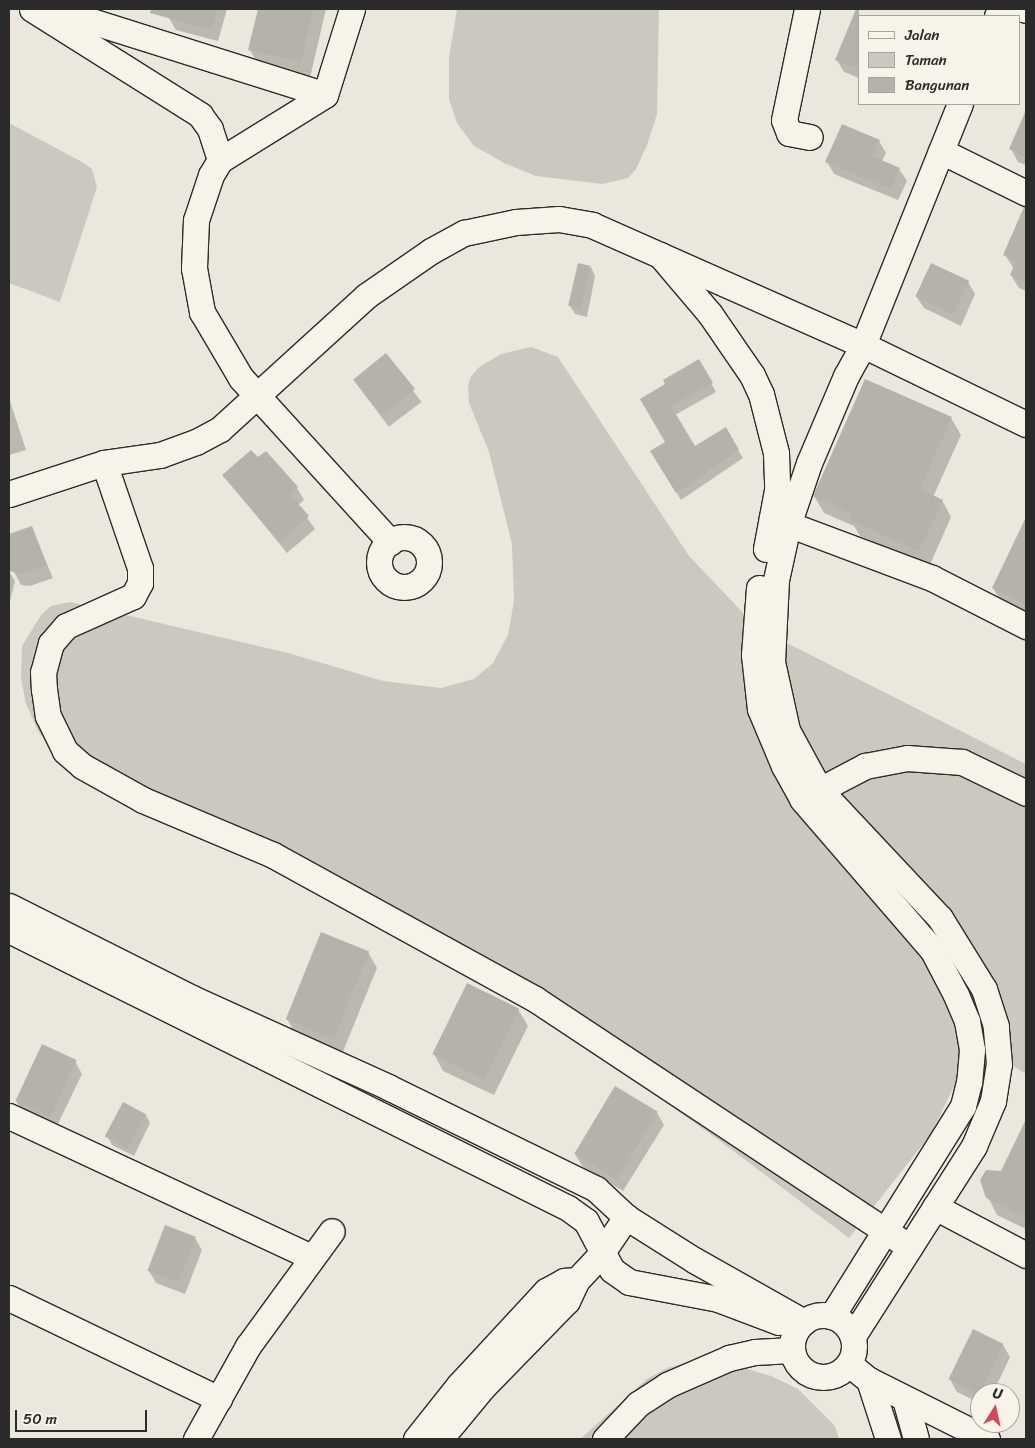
<!DOCTYPE html>
<style>
body{margin:0}
#map{position:relative;width:1035px;height:1448px;overflow:hidden;background:#ebe7dd;font-family:Sriracha,sans-serif}
div>[style]{position:absolute}
.green>*{inset:0;background:#cbc8bf}
.shadow>*{inset:0;background:#0003;transform-origin:0 0}
.building>*{inset:0;background:#b5b2ab;transform-origin:0 0}
.roads{filter:drop-shadow(1px 0 #2b2b2b) drop-shadow(-1px 0 #2b2b2b) drop-shadow(0 1px #2b2b2b) drop-shadow(0 -1px #2b2b2b)}
.minor>*{height:25px;margin:-12.5px;padding:0 12.5px;transform-origin:12.5px;border-radius:12.5px;background:#f7f3e8}
.minor>.ring{margin:-12.5px;padding:0;box-sizing:content-box;background:none;border:25px solid #f7f3e8;border-radius:50%}
span{translate:-50% -50%;white-space:nowrap;text-align:center;line-height:1.15;-webkit-text-stroke:4px #f7f3e8;paint-order:stroke}
.frame{position:absolute;inset:0;border:10px solid #2b2b2b;pointer-events:none}
.legend{position:absolute;left:858px;top:15px;width:162px;height:90px;box-sizing:border-box;background:#f7f3e8;border:1px solid #a5a39c;margin:0;padding:6px 9px;list-style:none;font-size:15px;color:#2b2b2b}
.legend li{display:flex;align-items:center;gap:10px;height:25px}
.legend b{width:25px;border:1px solid #a5a39c}
.north{position:absolute;left:970px;top:1383px;width:50px;height:50px;box-sizing:border-box;background:#f7f3e8;border:1px solid #a5a39c;border-radius:50%;rotate:10deg;font-size:14px;font-weight:700;line-height:20px;text-align:center;color:#2b2b2b}
.north::after{content:'';display:block;margin:auto;width:18px;height:22px;background:#d1495b;clip-path:polygon(50% 0,100% 100%,50% 72%,0 100%)}
.scale{position:absolute;left:15px;top:1410px;width:132px;height:22px;box-sizing:border-box;border:2px solid #2b2b2b;border-top:0;padding-left:6px;font-size:15px;line-height:18px;white-space:nowrap;color:#2b2b2b;-webkit-text-stroke:4px #f7f3e8;paint-order:stroke}
</style>
<div id="map">
<div class="green">
<div style="clip-path:polygon(457px 9px,659px 9px,657px 114px,647px 145px,636px 169px,628px 178px,602px 184px,536px 176px,506px 164px,474px 146px,457px 123px,449px 99px,449px 58px)"></div>
<div style="clip-path:polygon(9px 123px,82px 162px,92px 169px,95px 180px,97px 187px,60px 302px,9px 283px)"></div>
<div style="clip-path:polygon(531px 347px,558px 357px,689px 556px,746px 616px,789px 644px,1026px 764px,1026px 1074px,1002px 1059px,976px 1052px,957px 1080px,931px 1134px,849px 1238px,716px 1138px,522px 1001px,325px 893px,152px 812px,55px 754px,38px 731px,26px 704px,21px 678px,22px 646px,41px 615px,51px 606px,70px 602px,288px 653px,383px 681px,441px 688px,474px 679px,493px 663px,508px 635px,514px 601px,512px 544px,489px 452px,469px 403px,468px 388px,470px 378px,478px 368px,501px 354px)"></div>
<div style="clip-path:polygon(690px 1362px,737px 1366px,771px 1376px,798px 1389px,835px 1426px,839px 1439px,580px 1439px,647px 1379px,667px 1368px)"></div>
</div>
<div class="shadow">
<div style="clip-path:polygon(171px 9px,227px 9px,218px 41px,176px 30px,169px 18px)"></div>
<div style="clip-path:polygon(259px 9px,326px 9px,310px 78px,259px 66px,250px 50px)"></div>
<div style="clip-path:polygon(859px 30px,859px 78px,844px 72px,837px 60px)"></div>
<div style="clip-path:polygon(1026px 116px,1026px 165px,1018px 162px,1011px 149px)"></div>
<div style="clip-path:polygon(879px 141px,886px 153px,882px 161px,899px 169px,907px 181px,898px 200px,834px 174px,827px 162px)"></div>
<div style="clip-path:polygon(1020px 220px,1026px 223px,1026px 291px,1019px 288px,1011px 275px,1014px 269px,1005px 255px)"></div>
<div style="clip-path:polygon(591px 267px,595px 276px,587px 317px,575px 314px,570px 306px)"></div>
<div style="clip-path:polygon(968px 282px,975px 294px,961px 326px,924px 308px,916px 296px)"></div>
<div style="left:386px;top:355px;width:59px;height:41px;rotate:53deg"></div>
<div style="clip-path:polygon(699px 361px,716px 392px,675px 415px,694px 448px,725px 429px,743px 458px,681px 500px,656px 460px,666px 442px,667px 385px)"></div>
<div style="clip-path:polygon(9px 398px,26px 450px,9px 455px)"></div>
<div style="clip-path:polygon(951px 418px,961px 435px,933px 497px,942px 500px,951px 517px,929px 567px,860px 536px,854px 526px,824px 513px,814px 496px)"></div>
<div style="clip-path:polygon(223px 475px,297px 488px,304px 500px,298px 505px,315px 529px,287px 553px)"></div>
<div style="clip-path:polygon(31px 527px,53px 578px,30px 586px,21px 585px,14px 572px,9px 559px,9px 536px)"></div>
<div style="clip-path:polygon(1021px 529px,1026px 532px,1026px 612px,1000px 600px,993px 588px)"></div>
<div style="clip-path:polygon(9px 571px,15px 581px,9px 605px)"></div>
<div style="clip-path:polygon(368px 952px,377px 968px,342px 1054px,296px 1035px,287px 1019px)"></div>
<div style="clip-path:polygon(518px 1009px,528px 1026px,494px 1095px,443px 1071px,434px 1054px)"></div>
<div style="clip-path:polygon(75px 1061px,82px 1074px,56px 1128px,24px 1113px,16px 1101px)"></div>
<div style="clip-path:polygon(657px 1113px,664px 1125px,623px 1191px,582px 1166px,575px 1154px)"></div>
<div style="clip-path:polygon(146px 1115px,150px 1123px,134px 1156px,112px 1145px,108px 1137px)"></div>
<div style="clip-path:polygon(1021px 1131px,1026px 1134px,1026px 1229px,997px 1215px,982px 1185px,987px 1172px,1002px 1172px)"></div>
<div style="clip-path:polygon(195px 1238px,202px 1250px,185px 1294px,156px 1283px,149px 1271px)"></div>
<div style="clip-path:polygon(1003px 1345px,1010px 1357px,993px 1393px,980px 1393px,980px 1403px,957px 1392px,950px 1379px)"></div>
</div>
<div class="building">
<div style="clip-path:polygon(151px 9px,217px 9px,212px 30px,150px 13px)"></div>
<div style="clip-path:polygon(258px 9px,313px 9px,301px 62px,248px 50px)"></div>
<div style="clip-path:polygon(856px 9px,859px 9px,859px 69px,835px 60px)"></div>
<div style="clip-path:polygon(1026px 110px,1026px 157px,1009px 149px)"></div>
<div style="clip-path:polygon(842px 124px,880px 140px,872px 156px,900px 168px,891px 189px,825px 162px)"></div>
<div style="clip-path:polygon(1024px 207px,1026px 207px,1026px 282px,1010px 275px,1016px 261px,1003px 255px)"></div>
<div style="left:578px;top:263px;width:13px;height:44px;rotate:13deg"></div>
<div style="left:931px;top:263px;width:42px;height:37px;rotate:25deg"></div>
<div style="left:386px;top:353px;width:46px;height:42px;rotate:51deg"></div>
<div style="clip-path:polygon(699px 359px,713px 383px,671px 406px,695px 446px,726px 427px,739px 450px,676px 493px,650px 451px,665px 442px,640px 399px,665px 384px,663px 380px)"></div>
<div style="clip-path:polygon(865px 379px,952px 417px,920px 489px,943px 500px,919px 551px,849px 520px,852px 514px,813px 496px)"></div>
<div style="clip-path:polygon(251px 450px,258px 457px,266px 451px,298px 487px,290px 494px,309px 516px,280px 542px,222px 475px)"></div>
<div style="clip-path:polygon(1026px 517px,1026px 605px,992px 588px)"></div>
<div style="clip-path:polygon(32px 526px,47px 565px,22px 574px,9px 571px,9px 534px)"></div>
<div style="left:321px;top:932px;width:52px;height:94px;rotate:22deg"></div>
<div style="left:467px;top:983px;width:58px;height:79px;rotate:26deg"></div>
<div style="left:42px;top:1044px;width:38px;height:63px;rotate:25deg"></div>
<div style="left:615px;top:1086px;width:50px;height:79px;rotate:31deg"></div>
<div style="left:123px;top:1102px;width:26px;height:39px;rotate:28deg"></div>
<div style="clip-path:polygon(1026px 1119px,1026px 1218px,986px 1198px,980px 1180px,986px 1170px,1001px 1171px)"></div>
<div style="left:165px;top:1225px;width:33px;height:49px;rotate:21deg"></div>
<div style="left:973px;top:1329px;width:34px;height:56px;rotate:26deg"></div>
</div>
<div class="roads">
<div class="minor">
<div style="left:32px;top:9px;width:199px;rotate:32.2deg"></div>
<div style="left:200px;top:115px;width:17px;rotate:54deg"></div>
<div style="left:210px;top:129px;width:33px;rotate:72deg"></div>
<div style="left:53px;top:9px;width:285px;rotate:17.5deg"></div>
<div style="left:352px;top:9px;width:90px;rotate:107.4deg"></div>
<div style="left:325px;top:95px;width:123px;rotate:148.2deg"></div>
<div style="left:220px;top:160px;width:17px;rotate:121deg"></div>
<div style="left:211px;top:175px;width:47px;rotate:108.4deg"></div>
<div style="left:196px;top:220px;width:48px;rotate:92.4deg"></div>
<div style="left:194px;top:268px;width:45px;rotate:79.7deg"></div>
<div style="left:202px;top:312px;width:77px;rotate:59.4deg"></div>
<div style="left:241px;top:378px;width:222px;rotate:47.7deg"></div>
<div style="left:807px;top:9px;width:113px;rotate:101.7deg"></div>
<div style="left:784px;top:120px;width:14px;rotate:69deg"></div>
<div style="left:789px;top:133px;width:21px;rotate:11deg"></div>
<div style="left:1023px;top:9px;width:3px;rotate:18deg"></div>
<div style="left:997px;top:16px;width:8px;rotate:-67deg"></div>
<div style="left:941px;top:151px;width:95px;rotate:26.3deg"></div>
<div style="left:660px;top:255px;width:77px;rotate:49.7deg"></div>
<div style="left:710px;top:314px;width:74px;rotate:55.5deg"></div>
<div style="left:752px;top:375px;width:21px;rotate:65deg"></div>
<div style="left:761px;top:394px;width:61px;rotate:75.7deg"></div>
<div style="left:776px;top:453px;width:37px;rotate:88deg"></div>
<div style="left:777px;top:490px;width:60px;rotate:100.6deg"></div>
<div style="left:104px;top:463px;width:111px;rotate:71.1deg"></div>
<div style="left:140px;top:568px;width:15px;rotate:90deg"></div>
<div style="left:140px;top:583px;width:15px;rotate:118deg"></div>
<div style="left:133px;top:596px;width:73px;rotate:155.9deg"></div>
<div style="left:66px;top:626px;width:23px;rotate:131deg"></div>
<div style="left:51px;top:643px;width:30px;rotate:105deg"></div>
<div style="left:43px;top:672px;width:17px;rotate:87deg"></div>
<div style="left:44px;top:689px;width:27px;rotate:82deg"></div>
<div style="left:48px;top:716px;width:39px;rotate:64deg"></div>
<div style="left:65px;top:751px;width:23px;rotate:41deg"></div>
<div style="left:82px;top:766px;width:70px;rotate:29.1deg"></div>
<div style="left:143px;top:800px;width:141px;rotate:22.9deg"></div>
<div style="left:273px;top:855px;width:299px;rotate:28.8deg"></div>
<div style="left:535px;top:999px;width:449px;rotate:33.5deg"></div>
<div style="left:9px;top:494px;width:100px;rotate:-18.1deg"></div>
<div style="left:104px;top:463px;width:57px;rotate:-8.1deg"></div>
<div style="left:160px;top:455px;width:38px;rotate:-20deg"></div>
<div style="left:196px;top:442px;width:27px;rotate:-28deg"></div>
<div style="left:220px;top:429px;width:197px;rotate:-42.3deg"></div>
<div style="left:366px;top:296px;width:79px;rotate:-34.7deg"></div>
<div style="left:431px;top:251px;width:38px;rotate:-29deg"></div>
<div style="left:464px;top:233px;width:53px;rotate:-11.9deg"></div>
<div style="left:516px;top:222px;width:43px;rotate:-4deg"></div>
<div style="left:559px;top:219px;width:34px;rotate:10deg"></div>
<div style="left:592px;top:225px;width:296px;rotate:23.9deg"></div>
<div style="left:863px;top:345px;width:181px;rotate:25.9deg"></div>
<div style="left:772px;top:518px;width:171px;rotate:20.6deg"></div>
<div style="left:932px;top:578px;width:106px;rotate:27.1deg"></div>
<div class="ring" style="left:379px;top:537px;width:25px;height:25px"></div>
<div style="left:759px;top:588px;width:67px;rotate:94.3deg"></div>
<div style="left:754px;top:655px;width:54px;rotate:83.7deg"></div>
<div style="left:760px;top:709px;width:62px;rotate:67.2deg"></div>
<div style="left:784px;top:766px;width:38px;rotate:61deg"></div>
<div style="left:802px;top:799px;width:201px;rotate:49.2deg"></div>
<div style="left:933px;top:951px;width:50px;rotate:62.4deg"></div>
<div style="left:956px;top:995px;width:28px;rotate:67deg"></div>
<div style="left:967px;top:1021px;width:29px;rotate:80deg"></div>
<div style="left:972px;top:1050px;width:32px;rotate:95deg"></div>
<div style="left:969px;top:1082px;width:25px;rotate:104deg"></div>
<div style="left:963px;top:1106px;width:248px;rotate:122deg"></div>
<div style="left:806px;top:797px;width:67px;rotate:-27.7deg"></div>
<div style="left:865px;top:766px;width:43px;rotate:-10.8deg"></div>
<div style="left:907px;top:758px;width:55px;rotate:4.2deg"></div>
<div style="left:962px;top:762px;width:71px;rotate:25.8deg"></div>
<div style="left:9px;top:906px;width:205px;rotate:26.7deg"></div>
<div style="left:192px;top:998px;width:215px;rotate:24.4deg"></div>
<div style="left:388px;top:1087px;width:232px;rotate:26.1deg"></div>
<div style="left:596px;top:1189px;width:41px;rotate:43deg"></div>
<div style="left:626px;top:1217px;width:80px;rotate:32.3deg"></div>
<div style="left:694px;top:1260px;width:126px;rotate:29.4deg"></div>
<div style="left:9px;top:930px;width:624px;rotate:26.44deg"></div>
<div style="left:568px;top:1208px;width:22px;rotate:36deg"></div>
<div style="left:586px;top:1221px;width:55px;rotate:62deg"></div>
<div style="left:612px;top:1270px;width:21px;rotate:35deg"></div>
<div style="left:629px;top:1282px;width:91px;rotate:10.8deg"></div>
<div style="left:718px;top:1299px;width:65px;rotate:20.7deg"></div>
<div style="left:9px;top:1116px;width:333px;rotate:25deg"></div>
<div style="left:935px;top:1207px;width:103px;rotate:27.8deg"></div>
<div style="left:9px;top:1298px;width:233px;rotate:25.7deg"></div>
<div class="ring" style="left:792px;top:1315px;width:37px;height:37px"></div>
<div style="left:853px;top:1336px;width:225px;rotate:-57.5deg"></div>
<div style="left:974px;top:1146px;width:49px;rotate:-67.1deg"></div>
<div style="left:993px;top:1101px;width:37px;rotate:-81deg"></div>
<div style="left:999px;top:1064px;width:38px;rotate:-95deg"></div>
<div style="left:996px;top:1026px;width:39px;rotate:-108deg"></div>
<div style="left:984px;top:989px;width:84px;rotate:-121.8deg"></div>
<div style="left:940px;top:918px;width:177px;rotate:-133.2deg"></div>
<div style="left:819px;top:789px;width:67px;rotate:-118.5deg"></div>
<div style="left:787px;top:730px;width:70px;rotate:-102.4deg"></div>
<div style="left:772px;top:662px;width:82px;rotate:-87.2deg"></div>
<div style="left:776px;top:580px;width:56px;rotate:-77.7deg"></div>
<div style="left:788px;top:525px;width:65px;rotate:-71.3deg"></div>
<div style="left:809px;top:463px;width:95px;rotate:-67deg"></div>
<div style="left:846px;top:376px;width:35px;rotate:-61deg"></div>
<div style="left:863px;top:345px;width:260px;rotate:-68.1deg"></div>
<div style="left:849px;top:1364px;width:26px;rotate:39deg"></div>
<div style="left:869px;top:1380px;width:132px;rotate:26.6deg"></div>
<div style="left:869px;top:1380px;width:62px;rotate:72.1deg"></div>
<div style="left:905px;top:1399px;width:41px;rotate:74.6deg"></div>
<div style="left:196px;top:1439px;width:107px;rotate:-60.8deg"></div>
<div style="left:248px;top:1346px;width:142px;rotate:-53.9deg"></div>
<div style="left:416px;top:1439px;width:69px;rotate:-51.5deg"></div>
<div style="left:459px;top:1385px;width:128px;rotate:-47.2deg"></div>
<div style="left:546px;top:1291px;width:21px;rotate:-29deg"></div>
<div style="left:564px;top:1281px;width:13px;rotate:-4deg"></div>
<div style="left:440px;top:1439px;width:67px;rotate:-50.4deg"></div>
<div style="left:483px;top:1387px;width:120px;rotate:-45.7deg"></div>
<div style="left:567px;top:1301px;width:23px;rotate:-65deg"></div>
<div style="left:577px;top:1280px;width:35px;rotate:-47deg"></div>
<div style="left:601px;top:1254px;width:45px;rotate:-56deg"></div>
<div style="left:605px;top:1439px;width:48px;rotate:-46.7deg"></div>
<div style="left:638px;top:1404px;width:35px;rotate:-33deg"></div>
<div style="left:667px;top:1385px;width:68px;rotate:-23.5deg"></div>
<div style="left:729px;top:1358px;width:27px;rotate:-13deg"></div>
<div style="left:755px;top:1352px;width:37px;rotate:-3deg"></div>
</div>
</div>
<div class="frame"></div>
<ul class="legend">
<li><b style="height:6px;background:#f7f3e8"></b>Jalan</li>
<li><b style="height:14px;background:#cbc8bf"></b>Taman</li>
<li><b style="height:14px;background:#b5b2ab"></b>Bangunan</li>
</ul>
<div class="north">U</div>
<div class="scale">50 m</div>
</div>
